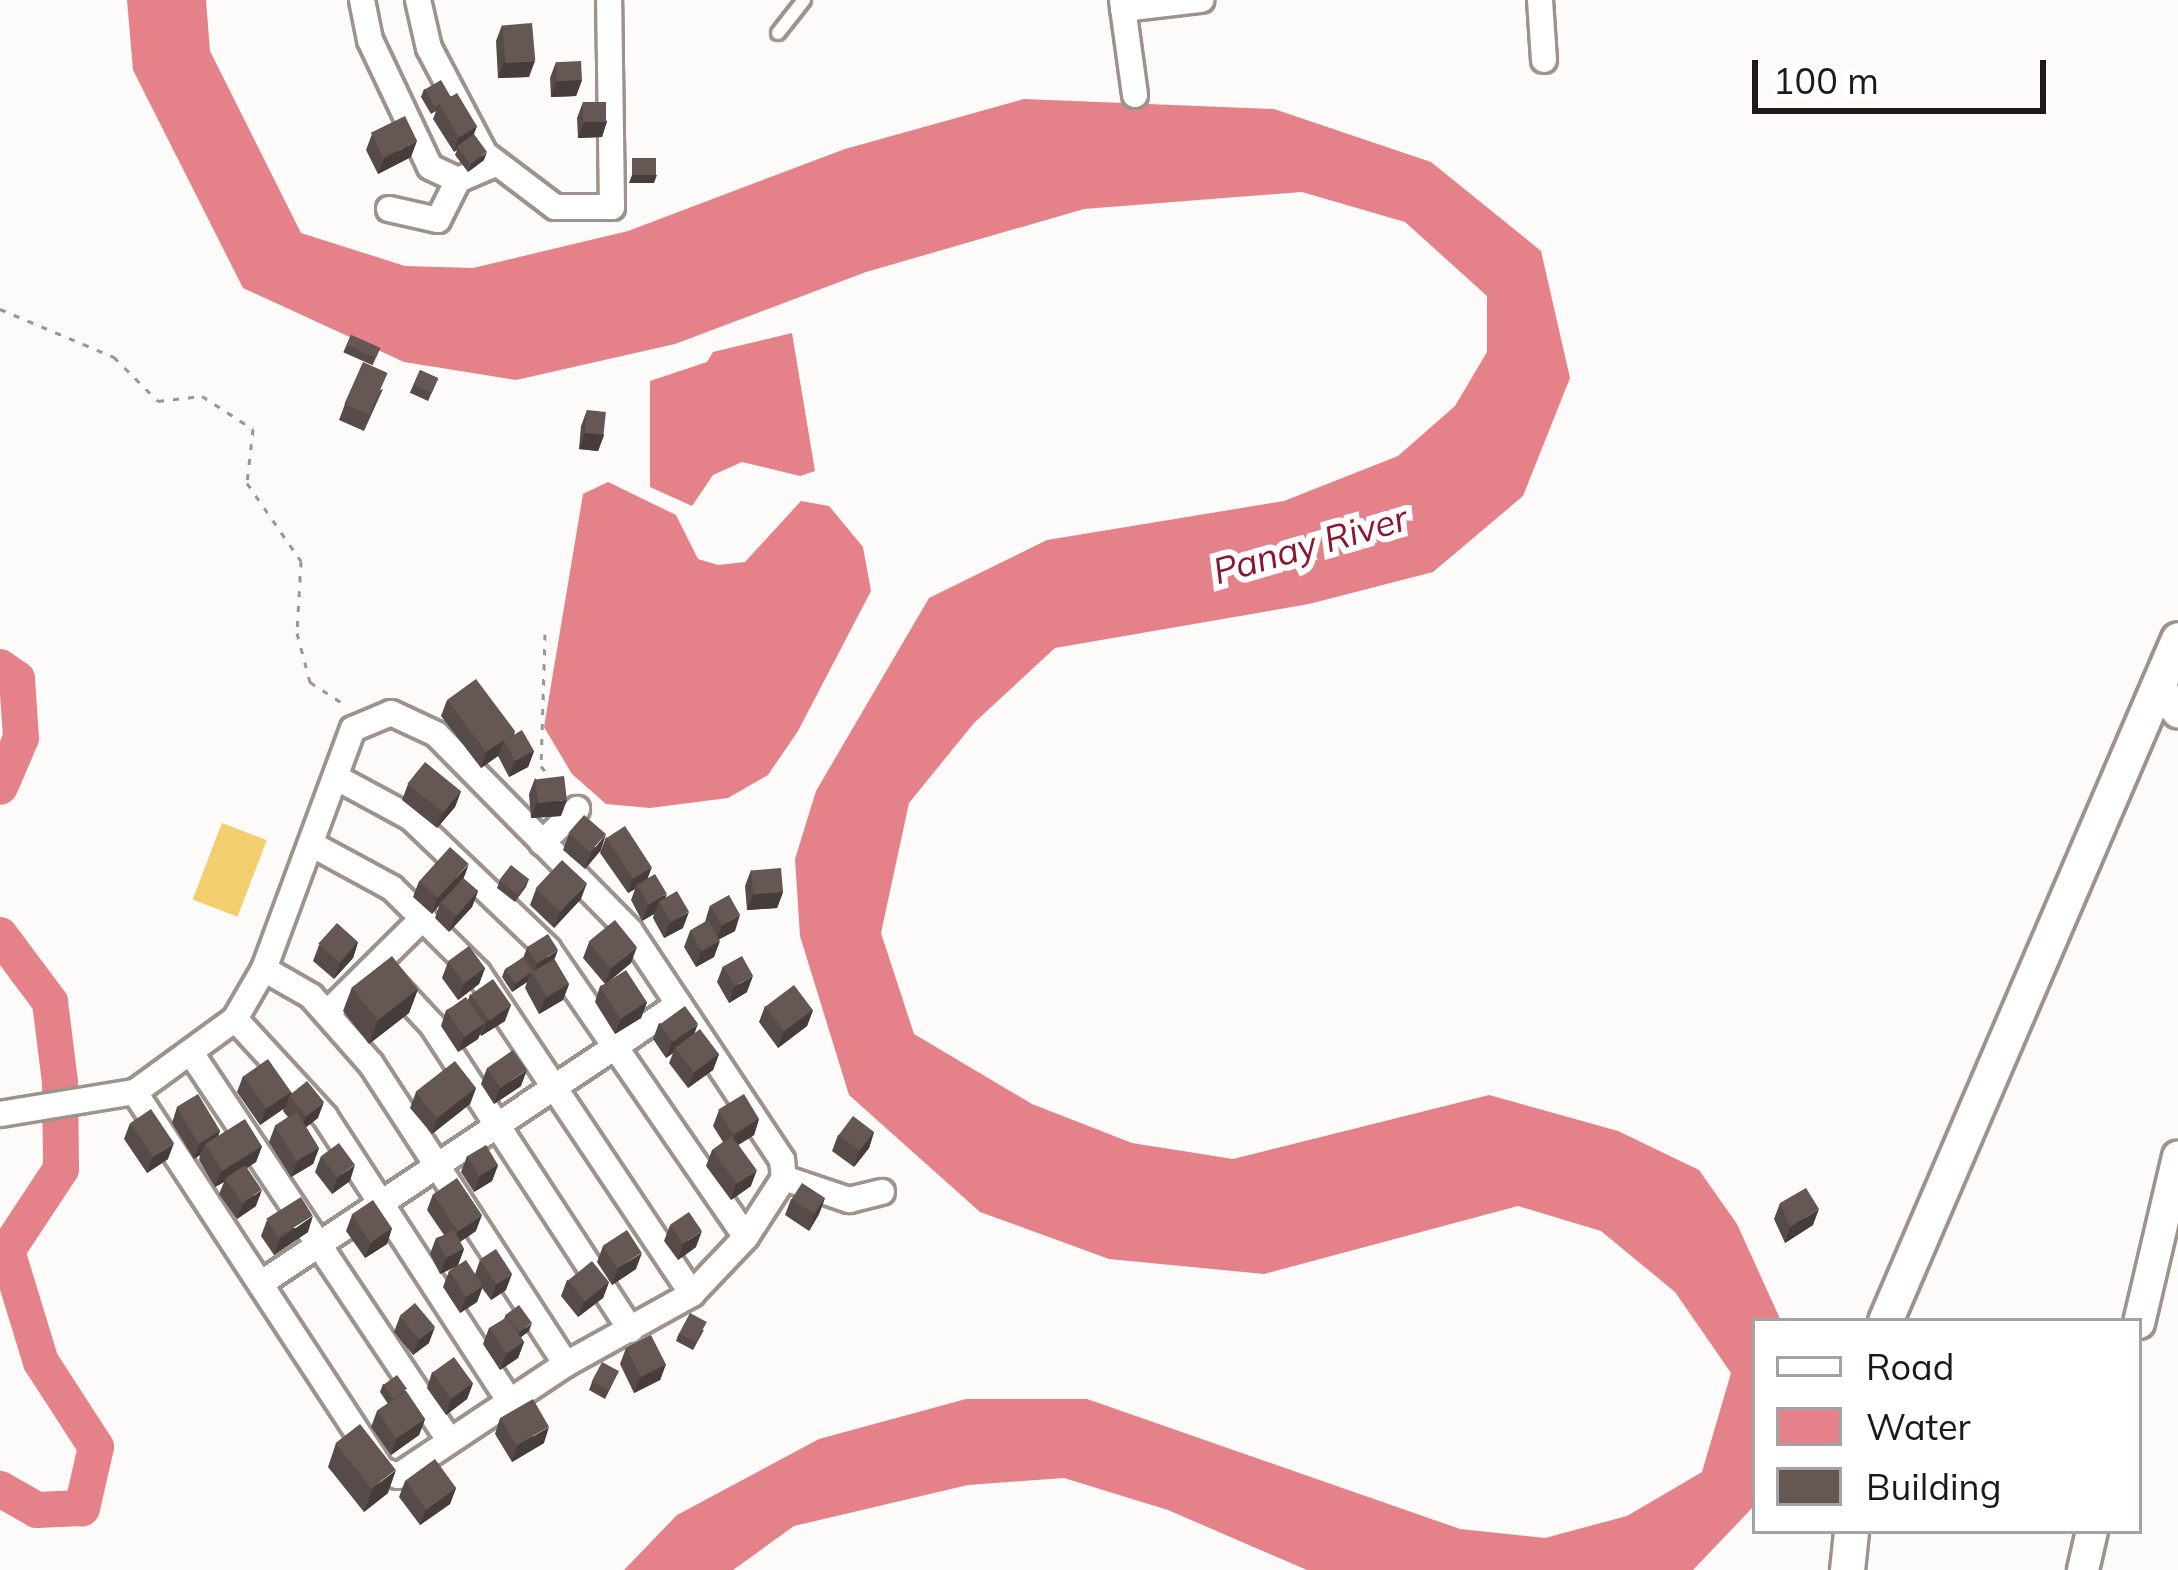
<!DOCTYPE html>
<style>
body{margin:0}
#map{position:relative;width:2178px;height:1570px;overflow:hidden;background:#fdfbf9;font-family:Mulish,sans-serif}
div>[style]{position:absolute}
.green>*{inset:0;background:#f2ce6f;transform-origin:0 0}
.water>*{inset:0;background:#e58289}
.river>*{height:36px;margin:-18px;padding:0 18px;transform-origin:18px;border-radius:18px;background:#e58289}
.path>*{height:3px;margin-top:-1.5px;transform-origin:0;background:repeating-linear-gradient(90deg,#999694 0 6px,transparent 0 15px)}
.roads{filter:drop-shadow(3px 0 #9e938c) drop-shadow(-3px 0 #9e938c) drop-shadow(0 3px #9e938c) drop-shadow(0 -3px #9e938c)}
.service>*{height:12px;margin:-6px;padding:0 6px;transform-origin:6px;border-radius:6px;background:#fff}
.minor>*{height:24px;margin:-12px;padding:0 12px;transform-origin:12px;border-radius:12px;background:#fff}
.tertiary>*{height:30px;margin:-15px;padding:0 15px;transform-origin:15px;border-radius:15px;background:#fff}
.secondary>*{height:33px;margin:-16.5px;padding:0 16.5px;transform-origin:16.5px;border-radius:16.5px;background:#fff}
.wall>*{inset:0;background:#564b48;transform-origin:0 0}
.shaded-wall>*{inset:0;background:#463d3b}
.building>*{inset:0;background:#645754;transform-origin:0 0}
span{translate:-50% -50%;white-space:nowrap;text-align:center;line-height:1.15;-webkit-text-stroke:12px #fff;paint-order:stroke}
.water-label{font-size:36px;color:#8b152e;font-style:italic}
.legend{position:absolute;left:1752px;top:1318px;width:390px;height:216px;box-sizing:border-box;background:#fff;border:3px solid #a5a3a2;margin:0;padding:15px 21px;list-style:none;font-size:36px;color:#1e1917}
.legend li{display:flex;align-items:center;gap:24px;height:60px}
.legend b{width:60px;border:3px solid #a5a3a2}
.scale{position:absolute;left:1752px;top:60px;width:294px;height:54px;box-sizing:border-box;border:6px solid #1e1917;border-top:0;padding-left:15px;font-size:36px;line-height:42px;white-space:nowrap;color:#1e1917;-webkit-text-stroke:9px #fff;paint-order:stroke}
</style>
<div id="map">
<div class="green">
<div style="left:222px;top:823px;width:48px;height:82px;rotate:21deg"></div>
</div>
<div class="water">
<div style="clip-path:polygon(127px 0,206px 0,210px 51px,301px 233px,405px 266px,473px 268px,628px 231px,845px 149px,1024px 99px,1274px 109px,1431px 162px,1541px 251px,1570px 378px,1523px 496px,1433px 572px,1309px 604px,1055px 648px,974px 723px,909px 803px,881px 933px,914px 1034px,1032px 1104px,1132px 1143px,1233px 1159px,1489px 1095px,1618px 1131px,1699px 1170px,1737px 1224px,1781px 1321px,1755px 1321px,1755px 1505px,1693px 1570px,1307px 1570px,1168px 1510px,1064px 1478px,968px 1485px,794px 1526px,733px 1570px,624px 1570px,677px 1515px,819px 1439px,966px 1399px,1087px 1399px,1460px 1529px,1545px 1538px,1627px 1516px,1702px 1472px,1731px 1373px,1675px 1292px,1601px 1231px,1518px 1206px,1264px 1274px,1109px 1259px,980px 1212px,849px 1095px,800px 936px,795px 859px,816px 791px,929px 598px,1047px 540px,1284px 501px,1398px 456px,1455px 406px,1487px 352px,1487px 296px,1405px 222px,1302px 192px,1084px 209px,866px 272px,675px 344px,516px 380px,404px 362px,243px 288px,133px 70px)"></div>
<div style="clip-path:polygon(792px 333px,815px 471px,800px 476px,742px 462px,713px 475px,692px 506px,650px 487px,650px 381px,707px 362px,713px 352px)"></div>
<div style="clip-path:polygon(608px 482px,676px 515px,698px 559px,718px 565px,745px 562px,801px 501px,829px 506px,863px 547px,871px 591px,798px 731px,768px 775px,728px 798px,650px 808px,606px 804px,572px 774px,544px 727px,583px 494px)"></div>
</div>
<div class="river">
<div style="left:0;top:667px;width:21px;rotate:35deg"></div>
<div style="left:17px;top:679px;width:59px;rotate:86.1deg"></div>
<div style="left:21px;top:738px;width:53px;rotate:113.2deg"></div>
<div style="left:0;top:935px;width:84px;rotate:53.3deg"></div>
<div style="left:50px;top:1002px;width:81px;rotate:82.9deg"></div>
<div style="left:60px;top:1082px;width:87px;rotate:89.3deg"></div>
<div style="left:61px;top:1169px;width:98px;rotate:123.4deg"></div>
<div style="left:7px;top:1251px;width:116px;rotate:73deg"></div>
<div style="left:41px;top:1362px;width:101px;rotate:57.1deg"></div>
<div style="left:96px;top:1447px;width:63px;rotate:102.9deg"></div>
<div style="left:82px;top:1508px;width:45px;rotate:177.5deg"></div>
<div style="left:37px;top:1510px;width:43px;rotate:-150.4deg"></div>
</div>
<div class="path">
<div style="left:0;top:309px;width:124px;rotate:22.8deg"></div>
<div style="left:114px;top:357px;width:62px;rotate:45deg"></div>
<div style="left:158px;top:401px;width:44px;rotate:-6.5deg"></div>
<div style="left:202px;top:396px;width:61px;rotate:32.9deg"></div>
<div style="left:253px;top:429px;width:54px;rotate:96.3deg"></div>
<div style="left:247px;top:483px;width:95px;rotate:55.3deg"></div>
<div style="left:301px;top:561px;width:72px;rotate:93.2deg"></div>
<div style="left:297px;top:633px;width:51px;rotate:75.1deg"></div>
<div style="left:310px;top:682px;width:44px;rotate:33deg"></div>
<div style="left:545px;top:634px;width:132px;rotate:91.7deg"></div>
<div style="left:541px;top:766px;width:16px;rotate:52deg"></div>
</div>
<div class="roads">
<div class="service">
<div style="left:778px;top:33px;width:42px;rotate:-51.8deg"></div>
</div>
<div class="minor">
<div style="left:362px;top:0;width:41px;rotate:78.7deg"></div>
<div style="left:370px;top:40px;width:140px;rotate:64.7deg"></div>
<div style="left:430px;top:167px;width:31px;rotate:25deg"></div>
<div style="left:458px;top:180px;width:40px;rotate:-23.4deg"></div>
<div style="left:418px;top:0;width:49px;rotate:77.1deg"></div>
<div style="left:429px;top:48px;width:120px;rotate:62.2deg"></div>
<div style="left:485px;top:154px;width:88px;rotate:37.1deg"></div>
<div style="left:555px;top:207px;width:57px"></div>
<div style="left:612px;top:207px;width:207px;rotate:-90.8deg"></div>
<div style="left:1122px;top:0;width:96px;rotate:82.2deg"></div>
<div style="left:1540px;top:0;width:60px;rotate:86.2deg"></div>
<div style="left:1123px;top:9px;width:79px;rotate:-6.6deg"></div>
<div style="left:389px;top:209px;width:50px;rotate:12.7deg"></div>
<div style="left:438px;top:220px;width:45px;rotate:-63.4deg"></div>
<div style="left:337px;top:778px;width:84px;rotate:28.4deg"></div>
<div style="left:411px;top:818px;width:190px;rotate:43.7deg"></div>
<div style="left:548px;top:949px;width:349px;rotate:55.5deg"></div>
<div style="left:542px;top:843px;width:49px;rotate:-44.2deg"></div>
<div style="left:311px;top:844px;width:92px;rotate:28.5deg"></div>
<div style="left:392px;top:888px;width:121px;rotate:44.7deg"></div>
<div style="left:478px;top:973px;width:386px;rotate:56.3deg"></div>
<div style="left:264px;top:969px;width:54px;rotate:29.9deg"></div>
<div style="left:311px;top:996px;width:91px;rotate:48.6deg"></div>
<div style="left:371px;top:1064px;width:358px;rotate:57deg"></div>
<div style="left:391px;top:981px;width:60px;rotate:47deg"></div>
<div style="left:432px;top:1025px;width:364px;rotate:56.9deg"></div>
<div style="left:328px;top:1012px;width:134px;rotate:-44.7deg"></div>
<div style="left:235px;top:1019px;width:133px;rotate:47.4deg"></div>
<div style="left:325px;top:1117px;width:338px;rotate:57deg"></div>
<div style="left:193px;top:1056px;width:462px;rotate:56.3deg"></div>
<div style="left:0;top:1114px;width:137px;rotate:-9.3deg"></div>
<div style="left:135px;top:1092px;width:124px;rotate:-36.1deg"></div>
<div style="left:235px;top:1019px;width:58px;rotate:-59.9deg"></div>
<div style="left:264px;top:969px;width:256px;rotate:-69.7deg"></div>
<div style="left:353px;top:729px;width:41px;rotate:-22.8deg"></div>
<div style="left:391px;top:713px;width:50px;rotate:25deg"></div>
<div style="left:436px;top:734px;width:276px;rotate:45.4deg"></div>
<div style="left:630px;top:931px;width:275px;rotate:56.4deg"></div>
<div style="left:782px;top:1160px;width:18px;rotate:84deg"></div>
<div style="left:784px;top:1178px;width:70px;rotate:122.8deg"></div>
<div style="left:746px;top:1237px;width:79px;rotate:133.5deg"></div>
<div style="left:692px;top:1294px;width:144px;rotate:150.9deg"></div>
<div style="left:566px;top:1364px;width:202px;rotate:146.3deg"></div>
<div style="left:398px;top:1476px;width:17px;rotate:-159deg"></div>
<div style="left:382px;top:1470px;width:452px;rotate:-123.2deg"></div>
<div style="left:784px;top:1178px;width:69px;rotate:18.7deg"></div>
<div style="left:849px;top:1200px;width:34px;rotate:-14deg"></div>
<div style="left:263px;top:1282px;width:500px;rotate:-33.75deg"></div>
</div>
<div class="tertiary">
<div style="left:2158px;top:685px;width:34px;rotate:54deg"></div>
<div style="left:2139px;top:1323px;width:171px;rotate:-76.8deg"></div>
<div style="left:2083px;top:1570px;width:40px;rotate:-77deg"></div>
</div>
<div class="secondary">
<div style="left:1885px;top:1321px;width:742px;rotate:-66.75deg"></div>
<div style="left:1847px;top:1570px;width:39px;rotate:-84deg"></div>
</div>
</div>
<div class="wall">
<div style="clip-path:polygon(502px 25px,529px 77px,498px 78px,496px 41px)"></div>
<div style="clip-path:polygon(556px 62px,582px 80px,576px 96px,551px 97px,550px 78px)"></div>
<div style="clip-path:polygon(424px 89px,451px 96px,477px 126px,473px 135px,484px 160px,468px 172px,455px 155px,457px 150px,454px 152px,433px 119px,436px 111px,431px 114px,421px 97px)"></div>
<div style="clip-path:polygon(583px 102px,607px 121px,602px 137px,578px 138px,577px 118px)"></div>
<div style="clip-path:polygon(372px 134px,411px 157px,378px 174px,366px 150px)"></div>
<div style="left:351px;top:335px;width:32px;height:19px;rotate:24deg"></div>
<div style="left:420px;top:370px;width:20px;height:25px;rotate:24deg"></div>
<div style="clip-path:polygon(383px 389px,364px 431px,339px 420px,345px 404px)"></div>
<div style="clip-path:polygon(587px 410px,604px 435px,598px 451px,579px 449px,581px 426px)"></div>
<div style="clip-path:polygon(447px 700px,515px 731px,514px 735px,534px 751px,528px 767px,509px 777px,498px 756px,481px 768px,441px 716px)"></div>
<div style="clip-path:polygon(535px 778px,561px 816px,531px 818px,529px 794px)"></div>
<div style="clip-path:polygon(408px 784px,461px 791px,455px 807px,437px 828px,402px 800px)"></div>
<div style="clip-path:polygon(569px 834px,601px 850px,585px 869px,563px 850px)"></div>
<div style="clip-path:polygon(606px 837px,648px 878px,665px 898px,683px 928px,664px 938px,653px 918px,654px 914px,642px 921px,631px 900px,635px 889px,628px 893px,600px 853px)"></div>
<div style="clip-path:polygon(751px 870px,783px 892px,777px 908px,747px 910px,745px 886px)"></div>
<div style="clip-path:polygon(463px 878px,478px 891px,472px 907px,449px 932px,435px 918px,439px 906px,432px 914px,413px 897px,419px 881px)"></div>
<div style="clip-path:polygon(529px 879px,526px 887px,515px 902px,497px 888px,500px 880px)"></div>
<div style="clip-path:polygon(536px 889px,581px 899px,554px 928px,530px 905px)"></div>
<div style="clip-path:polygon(710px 905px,735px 931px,719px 939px,714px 957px,696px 967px,684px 947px,690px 931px,705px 922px)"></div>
<div style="clip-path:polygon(358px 942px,353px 958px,334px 979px,313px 961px,319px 945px)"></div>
<div style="clip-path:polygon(589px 942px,631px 963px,611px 980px,647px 1002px,641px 1018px,615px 1034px,595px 1002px,600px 986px,605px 984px,583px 958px)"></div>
<div style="clip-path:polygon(527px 948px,555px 960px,569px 984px,563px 1000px,539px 1014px,525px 988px,527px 982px,512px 992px,502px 977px,505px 969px,523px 958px)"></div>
<div style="clip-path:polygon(448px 962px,485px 968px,479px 984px,458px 1000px,442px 978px)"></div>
<div style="clip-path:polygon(723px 966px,747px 992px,729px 1003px,717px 982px)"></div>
<div style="clip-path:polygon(352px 987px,418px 989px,409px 1013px,369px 1044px,343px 1011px)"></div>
<div style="clip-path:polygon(470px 994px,505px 1021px,481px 1036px,480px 1034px,478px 1039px,458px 1052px,441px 1026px,446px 1010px,468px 1000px)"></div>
<div style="clip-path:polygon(765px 1006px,813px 1010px,807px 1026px,778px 1048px,759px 1022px)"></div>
<div style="clip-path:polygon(659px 1023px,695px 1033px,719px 1054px,713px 1070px,688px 1088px,669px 1063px,673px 1053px,666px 1058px,653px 1039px)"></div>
<div style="clip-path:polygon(487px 1068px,521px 1086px,494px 1104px,481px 1084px)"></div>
<div style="clip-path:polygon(243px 1076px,291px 1092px,318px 1118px,306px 1127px,319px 1148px,313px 1164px,291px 1177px,269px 1142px,275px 1126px,288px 1117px,283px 1111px,284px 1108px,260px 1125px,237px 1092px)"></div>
<div style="clip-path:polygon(476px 1088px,470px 1104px,432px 1134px,410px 1108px,416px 1092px)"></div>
<div style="clip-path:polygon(177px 1107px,220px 1131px,218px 1136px,262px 1146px,256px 1162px,247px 1168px,256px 1206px,237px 1219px,219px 1194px,224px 1182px,215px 1187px,199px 1160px,200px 1155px,194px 1159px,172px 1123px)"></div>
<div style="clip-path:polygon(719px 1110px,759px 1119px,754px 1135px,738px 1145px,751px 1186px,731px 1200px,706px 1166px,712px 1150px,723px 1142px,713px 1126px)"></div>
<div style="clip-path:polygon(130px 1123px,168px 1159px,147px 1173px,124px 1139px)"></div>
<div style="clip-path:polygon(874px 1132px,869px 1148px,854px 1167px,832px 1151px,838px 1135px)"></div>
<div style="clip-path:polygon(321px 1156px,350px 1181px,332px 1194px,315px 1172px)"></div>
<div style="clip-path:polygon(467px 1156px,498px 1165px,492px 1181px,474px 1192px,461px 1172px)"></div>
<div style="clip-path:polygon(433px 1194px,476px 1231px,460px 1242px,464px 1249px,458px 1265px,475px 1274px,480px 1260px,506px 1290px,491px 1300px,482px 1288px,477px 1302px,460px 1313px,443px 1287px,449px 1271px,456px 1267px,440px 1274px,430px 1254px,436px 1238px,444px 1235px,427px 1210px)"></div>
<div style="clip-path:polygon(825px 1198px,819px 1214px,809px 1231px,785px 1215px,791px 1199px)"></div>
<div style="clip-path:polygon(1780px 1203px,1813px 1225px,1785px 1243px,1774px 1219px)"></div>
<div style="clip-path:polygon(352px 1215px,392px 1228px,387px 1244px,365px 1258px,346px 1231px)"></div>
<div style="clip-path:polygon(267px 1220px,308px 1232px,274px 1255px,261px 1236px)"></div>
<div style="clip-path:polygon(670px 1225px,696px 1247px,678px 1260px,664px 1241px)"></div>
<div style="clip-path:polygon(603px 1246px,636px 1269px,612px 1285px,597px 1262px)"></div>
<div style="clip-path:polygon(567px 1280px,609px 1282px,603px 1298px,578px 1317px,561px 1296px)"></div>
<div style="clip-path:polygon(506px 1314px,529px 1331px,521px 1337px,524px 1342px,518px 1358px,500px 1370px,483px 1344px,489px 1328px,504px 1319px)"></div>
<div style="clip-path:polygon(400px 1316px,429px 1343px,413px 1355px,394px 1332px)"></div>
<div style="clip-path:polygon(704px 1330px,693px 1350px,676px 1341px,679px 1333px)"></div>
<div style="clip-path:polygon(626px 1348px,666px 1364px,660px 1380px,634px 1393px,620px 1364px)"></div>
<div style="clip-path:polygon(619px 1371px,605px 1399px,589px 1390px,592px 1382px)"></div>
<div style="clip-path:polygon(432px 1372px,473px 1383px,467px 1399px,446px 1415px,427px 1388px)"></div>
<div style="clip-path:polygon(383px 1384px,406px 1391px,425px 1419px,419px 1435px,391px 1455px,371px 1427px,377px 1411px,388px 1404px,380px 1392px)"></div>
<div style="clip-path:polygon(500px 1418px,544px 1443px,512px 1462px,495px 1434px)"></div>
<div style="clip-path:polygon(336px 1443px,388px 1493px,364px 1512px,328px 1467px)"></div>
<div style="clip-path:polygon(405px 1481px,456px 1488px,450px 1504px,420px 1525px,399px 1497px)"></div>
</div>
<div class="shaded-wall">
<div style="clip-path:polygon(535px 61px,529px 77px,498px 78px,504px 62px)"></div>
<div style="clip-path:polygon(582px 80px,576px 96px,551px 97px,557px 81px)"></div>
<div style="clip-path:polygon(607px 121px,602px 137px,578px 138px,584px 122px)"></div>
<div style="clip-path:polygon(477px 126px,471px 142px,458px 147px,454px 152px,459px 136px)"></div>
<div style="clip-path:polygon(417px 141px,411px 157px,378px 174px,384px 158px)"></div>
<div style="clip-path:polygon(487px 152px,484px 160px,468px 172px,471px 164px)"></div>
<div style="clip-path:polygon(632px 175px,657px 175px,654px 183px,629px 183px)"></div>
<div style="clip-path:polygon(585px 433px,604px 435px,598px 451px,579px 449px)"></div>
<div style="clip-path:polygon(504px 740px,498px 756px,481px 768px,486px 752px)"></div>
<div style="clip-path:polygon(534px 751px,528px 767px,509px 777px,515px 761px)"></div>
<div style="clip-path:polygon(461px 791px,455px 807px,437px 828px,443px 812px)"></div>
<div style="clip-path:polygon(567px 800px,561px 816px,531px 818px,537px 802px)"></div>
<div style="clip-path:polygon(606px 834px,601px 850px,585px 869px,591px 853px)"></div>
<div style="clip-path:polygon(469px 864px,463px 880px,440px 902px,432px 914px,437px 898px)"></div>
<div style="clip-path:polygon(652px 867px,646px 883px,637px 884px,635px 889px,628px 893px,633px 877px)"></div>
<div style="clip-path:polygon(587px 883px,581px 899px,554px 928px,560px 912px)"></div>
<div style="clip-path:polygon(478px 891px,472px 907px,449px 932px,455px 916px)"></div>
<div style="clip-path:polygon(783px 892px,777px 908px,747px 910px,753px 894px)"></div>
<div style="clip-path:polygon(667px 894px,662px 908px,659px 902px,654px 914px,642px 921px,648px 905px)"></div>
<div style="clip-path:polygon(689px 912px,683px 928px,664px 938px,670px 922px)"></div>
<div style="clip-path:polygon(740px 915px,735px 931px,716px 941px,722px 925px)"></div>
<div style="clip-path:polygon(720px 941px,714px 957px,696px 967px,701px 951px)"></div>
<div style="clip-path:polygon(358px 942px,353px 958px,334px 979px,340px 963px)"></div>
<div style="clip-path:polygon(637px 947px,631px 963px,605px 984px,611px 968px)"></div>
<div style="clip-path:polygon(558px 950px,552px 966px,533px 976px,537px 964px)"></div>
<div style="clip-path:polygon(485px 968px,479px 984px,458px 1000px,464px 984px)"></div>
<div style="clip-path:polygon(530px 973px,527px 982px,512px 992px,515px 984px)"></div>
<div style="clip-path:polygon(753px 976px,747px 992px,729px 1003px,734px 987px)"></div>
<div style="clip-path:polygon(569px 984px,563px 1000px,539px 1014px,545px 998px)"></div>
<div style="clip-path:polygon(418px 989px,409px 1013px,369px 1044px,378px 1020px)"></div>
<div style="clip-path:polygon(647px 1002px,641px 1018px,615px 1034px,621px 1018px)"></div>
<div style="clip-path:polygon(511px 1005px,505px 1021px,481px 1036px,487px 1020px)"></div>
<div style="clip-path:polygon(813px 1010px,807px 1026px,778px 1048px,783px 1032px)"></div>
<div style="clip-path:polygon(484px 1023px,478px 1039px,458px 1052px,464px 1036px)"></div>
<div style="clip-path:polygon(698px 1024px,692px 1040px,675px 1047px,673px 1053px,666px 1058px,672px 1041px)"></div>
<div style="clip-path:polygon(719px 1054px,713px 1070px,688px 1088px,694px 1072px)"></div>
<div style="clip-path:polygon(527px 1070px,521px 1086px,494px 1104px,500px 1088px)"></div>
<div style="clip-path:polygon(476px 1088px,470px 1104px,432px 1134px,437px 1118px)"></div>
<div style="clip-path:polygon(291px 1092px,285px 1108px,260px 1125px,266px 1109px)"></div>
<div style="clip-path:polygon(324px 1102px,318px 1118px,300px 1132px,306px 1116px)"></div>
<div style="clip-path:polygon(759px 1119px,754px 1135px,729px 1151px,735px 1135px)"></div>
<div style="clip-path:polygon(220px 1131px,214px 1147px,205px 1144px,200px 1155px,194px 1159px,200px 1143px)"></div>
<div style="clip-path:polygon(874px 1132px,869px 1148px,854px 1167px,859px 1151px)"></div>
<div style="clip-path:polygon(174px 1143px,168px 1159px,147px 1173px,153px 1157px)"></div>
<div style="clip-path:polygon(262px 1146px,256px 1162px,226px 1180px,225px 1178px,224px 1182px,215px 1187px,221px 1171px)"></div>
<div style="clip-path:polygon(319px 1148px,313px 1164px,291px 1177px,297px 1161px)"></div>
<div style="clip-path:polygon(355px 1165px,350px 1181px,332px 1194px,337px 1178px)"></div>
<div style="clip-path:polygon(498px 1165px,492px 1181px,474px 1192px,480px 1176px)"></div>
<div style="clip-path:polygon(757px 1170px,751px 1186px,731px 1200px,736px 1184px)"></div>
<div style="clip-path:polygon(262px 1190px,256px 1206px,237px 1219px,243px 1203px)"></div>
<div style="clip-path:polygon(825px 1198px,819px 1214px,809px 1231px,814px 1215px)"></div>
<div style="clip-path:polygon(1819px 1209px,1813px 1225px,1785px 1243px,1790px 1227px)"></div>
<div style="clip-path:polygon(482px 1215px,476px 1231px,452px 1247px,458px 1231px)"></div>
<div style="clip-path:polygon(313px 1216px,308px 1232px,274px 1255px,280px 1239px)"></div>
<div style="clip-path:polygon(392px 1228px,387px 1244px,365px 1258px,371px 1242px)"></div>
<div style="clip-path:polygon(702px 1231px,696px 1247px,678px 1260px,683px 1244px)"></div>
<div style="clip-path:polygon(464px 1249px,458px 1265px,440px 1274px,446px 1258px)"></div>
<div style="clip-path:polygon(642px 1253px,636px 1269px,612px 1285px,618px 1268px)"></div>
<div style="clip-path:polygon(512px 1274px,506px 1290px,491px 1300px,496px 1284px)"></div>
<div style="clip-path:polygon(609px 1282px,603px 1298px,578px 1317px,584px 1301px)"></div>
<div style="clip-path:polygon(483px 1286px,477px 1302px,460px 1313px,466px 1297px)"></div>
<div style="clip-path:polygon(532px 1323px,529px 1331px,516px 1341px,519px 1333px)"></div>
<div style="clip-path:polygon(435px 1327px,429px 1343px,413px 1355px,419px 1339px)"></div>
<div style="clip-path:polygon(524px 1342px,518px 1358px,500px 1370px,506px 1354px)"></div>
<div style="clip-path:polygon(666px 1364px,660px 1380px,634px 1393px,640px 1377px)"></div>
<div style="clip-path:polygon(473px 1383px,467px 1399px,446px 1415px,451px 1399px)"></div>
<div style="clip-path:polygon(425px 1419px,419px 1435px,391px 1455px,397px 1438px)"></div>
<div style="clip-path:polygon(549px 1427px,544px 1443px,512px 1462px,517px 1446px)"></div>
<div style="clip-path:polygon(396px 1470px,388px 1493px,364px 1512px,373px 1488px)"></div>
<div style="clip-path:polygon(456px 1488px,450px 1504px,420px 1525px,426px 1509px)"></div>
</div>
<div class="building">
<div style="left:532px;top:23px;width:38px;height:30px;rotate:85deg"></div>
<div style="left:581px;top:61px;width:19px;height:25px;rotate:87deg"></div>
<div style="left:441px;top:80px;width:20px;height:19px;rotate:60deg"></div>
<div style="left:457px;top:93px;width:39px;height:21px;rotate:59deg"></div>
<div style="left:583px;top:102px;width:23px;height:20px"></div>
<div style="left:405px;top:116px;width:28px;height:38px;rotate:64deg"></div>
<div style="left:474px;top:134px;width:22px;height:21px;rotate:54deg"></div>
<div style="left:632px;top:158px;width:24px;height:17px"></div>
<div style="left:351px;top:335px;width:32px;height:11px;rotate:24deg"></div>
<div style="left:363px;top:362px;width:27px;height:46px;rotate:24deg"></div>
<div style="left:420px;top:370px;width:20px;height:16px;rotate:24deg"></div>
<div style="left:587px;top:410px;width:19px;height:23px;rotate:6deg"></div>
<div style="clip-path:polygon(476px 679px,515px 731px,510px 737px,522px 730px,534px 751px,515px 761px,504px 740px,486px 752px,447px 700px)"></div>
<div style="left:425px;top:762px;width:46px;height:28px;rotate:39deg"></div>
<div style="left:564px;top:776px;width:24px;height:29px;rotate:83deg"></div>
<div style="left:584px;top:815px;width:29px;height:24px;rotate:41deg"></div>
<div style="left:625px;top:826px;width:49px;height:22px;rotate:57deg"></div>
<div style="left:450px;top:847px;width:25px;height:46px;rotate:42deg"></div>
<div style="left:562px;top:860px;width:34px;height:39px;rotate:43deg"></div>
<div style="left:511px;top:865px;width:23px;height:19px;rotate:38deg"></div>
<div style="left:781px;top:868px;width:24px;height:30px;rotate:85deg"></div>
<div style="left:655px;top:874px;width:23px;height:21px;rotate:59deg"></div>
<div style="left:463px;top:878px;width:20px;height:33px;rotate:41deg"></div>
<div style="left:677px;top:891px;width:24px;height:21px;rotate:60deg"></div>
<div style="left:729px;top:895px;width:23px;height:21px;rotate:61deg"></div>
<div style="left:615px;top:920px;width:35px;height:34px;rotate:51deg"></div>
<div style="left:708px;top:920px;width:24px;height:21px;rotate:60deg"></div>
<div style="left:337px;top:923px;width:28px;height:28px;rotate:42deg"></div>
<div style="left:548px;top:934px;width:19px;height:25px;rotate:58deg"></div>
<div style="left:469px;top:946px;width:27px;height:26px;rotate:54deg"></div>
<div style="left:392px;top:956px;width:42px;height:51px;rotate:52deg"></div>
<div style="left:742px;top:956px;width:23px;height:21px;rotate:61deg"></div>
<div style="left:523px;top:957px;width:17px;height:22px;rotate:54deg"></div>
<div style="left:554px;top:959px;width:29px;height:26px;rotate:59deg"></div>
<div style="left:626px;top:970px;width:38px;height:31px;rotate:57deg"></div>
<div style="left:493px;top:979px;width:32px;height:27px;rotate:55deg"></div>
<div style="left:794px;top:985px;width:31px;height:36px;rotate:53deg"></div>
<div style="left:466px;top:997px;width:32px;height:24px;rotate:55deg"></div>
<div style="left:685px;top:1006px;width:22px;height:31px;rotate:54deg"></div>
<div style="left:700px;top:1029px;width:31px;height:31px;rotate:53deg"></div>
<div style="left:513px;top:1050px;width:24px;height:32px;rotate:55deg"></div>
<div style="left:268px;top:1059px;width:40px;height:30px;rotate:55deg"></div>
<div style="left:455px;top:1061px;width:34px;height:50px;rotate:52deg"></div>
<div style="left:307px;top:1081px;width:27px;height:23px;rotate:51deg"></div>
<div style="left:198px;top:1094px;width:43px;height:25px;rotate:59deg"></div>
<div style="left:744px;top:1094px;width:29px;height:30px;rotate:59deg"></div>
<div style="left:151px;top:1109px;width:41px;height:25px;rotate:56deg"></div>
<div style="left:297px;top:1112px;width:42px;height:26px;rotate:59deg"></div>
<div style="left:853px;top:1116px;width:26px;height:24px;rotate:37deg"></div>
<div style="left:245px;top:1119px;width:32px;height:47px;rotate:58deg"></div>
<div style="left:732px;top:1136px;width:42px;height:24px;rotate:54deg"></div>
<div style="left:339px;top:1143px;width:27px;height:22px;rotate:54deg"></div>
<div style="left:486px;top:1145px;width:23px;height:22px;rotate:59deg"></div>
<div style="left:245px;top:1165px;width:30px;height:24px;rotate:56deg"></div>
<div style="left:457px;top:1178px;width:45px;height:29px;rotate:56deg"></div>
<div style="left:802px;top:1183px;width:27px;height:19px;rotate:33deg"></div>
<div style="clip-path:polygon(1806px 1188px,1819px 1209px,1790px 1227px,1780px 1203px)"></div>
<div style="left:301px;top:1197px;width:22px;height:41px;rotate:58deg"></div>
<div style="left:373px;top:1200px;width:34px;height:26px;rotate:56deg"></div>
<div style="left:689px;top:1212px;width:23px;height:23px;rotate:56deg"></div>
<div style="left:454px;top:1230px;width:21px;height:20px;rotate:62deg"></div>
<div style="left:627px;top:1230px;width:27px;height:29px;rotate:57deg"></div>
<div style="left:496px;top:1249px;width:30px;height:19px;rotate:57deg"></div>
<div style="left:466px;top:1260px;width:31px;height:20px;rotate:57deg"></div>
<div style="left:592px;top:1261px;width:27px;height:31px;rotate:51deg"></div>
<div style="left:415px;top:1303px;width:31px;height:20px;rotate:50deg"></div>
<div style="left:519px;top:1305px;width:22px;height:16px;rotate:54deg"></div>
<div style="left:690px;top:1313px;width:19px;height:23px;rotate:28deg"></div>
<div style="left:507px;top:1317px;width:30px;height:21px;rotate:56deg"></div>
<div style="left:651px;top:1335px;width:33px;height:28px;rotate:63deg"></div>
<div style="left:454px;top:1357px;width:32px;height:27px;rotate:54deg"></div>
<div style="left:602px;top:1362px;width:19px;height:22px;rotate:28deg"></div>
<div style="left:397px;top:1375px;width:17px;height:17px;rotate:54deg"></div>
<div style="left:406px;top:1391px;width:34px;height:35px;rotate:56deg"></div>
<div style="left:533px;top:1399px;width:32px;height:38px;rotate:60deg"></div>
<div style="left:360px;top:1424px;width:58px;height:31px;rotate:52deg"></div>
<div style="left:435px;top:1459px;width:36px;height:37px;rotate:54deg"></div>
</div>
<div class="water-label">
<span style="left:1310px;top:544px;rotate:-16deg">Panay River</span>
</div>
<ul class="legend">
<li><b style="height:15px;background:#fff"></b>Road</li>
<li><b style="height:33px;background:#e58289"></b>Water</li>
<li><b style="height:33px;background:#645754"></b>Building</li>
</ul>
<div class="scale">100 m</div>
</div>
